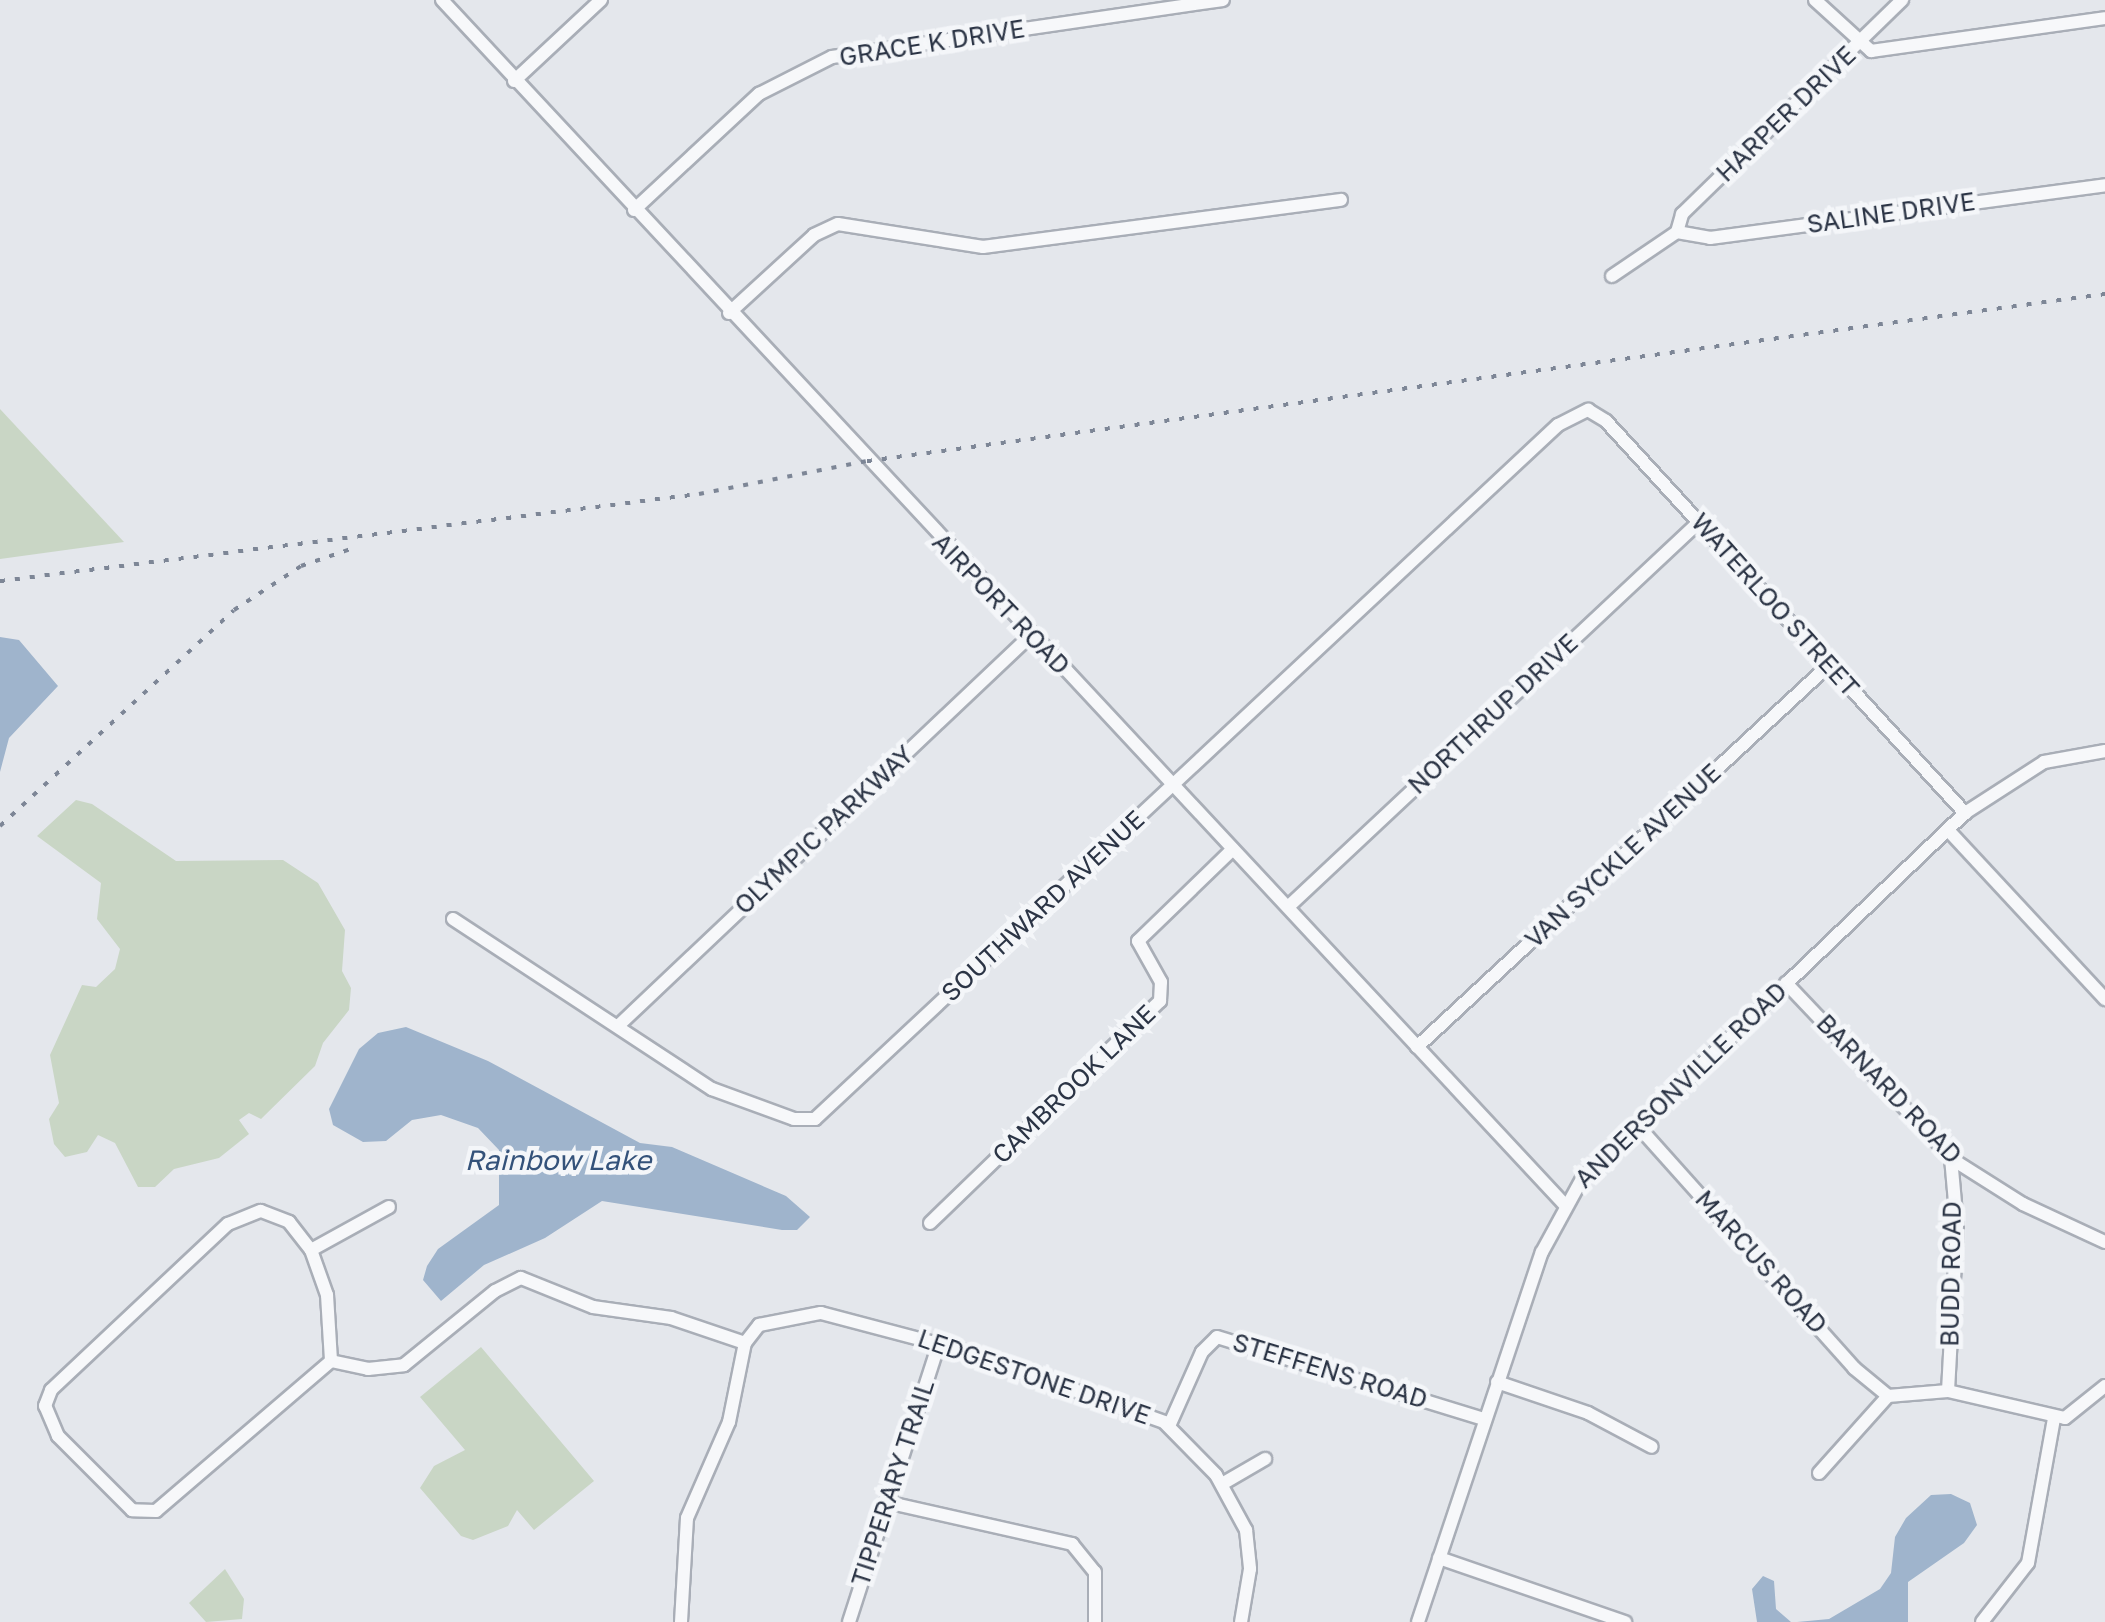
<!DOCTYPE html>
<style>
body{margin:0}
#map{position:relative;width:2105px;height:1622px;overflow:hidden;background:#e4e7ec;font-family:"Golos Text",sans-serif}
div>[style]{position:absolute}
.green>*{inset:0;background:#c9d6c5}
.water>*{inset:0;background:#9fb4cc}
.roads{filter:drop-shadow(2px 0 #a9aeb7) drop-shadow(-2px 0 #a9aeb7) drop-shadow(0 2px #a9aeb7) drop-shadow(0 -2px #a9aeb7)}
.minor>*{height:12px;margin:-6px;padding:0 6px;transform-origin:6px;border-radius:6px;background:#f7f8fa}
.rail>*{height:4px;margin-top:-2px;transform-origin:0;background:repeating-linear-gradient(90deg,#7d8696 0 5px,transparent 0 15px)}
span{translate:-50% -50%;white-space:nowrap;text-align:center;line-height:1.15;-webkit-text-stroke:9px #f4f6f9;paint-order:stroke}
.street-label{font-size:25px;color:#2b3445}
.water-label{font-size:28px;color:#34527a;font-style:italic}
</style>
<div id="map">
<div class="green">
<div style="clip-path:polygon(0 409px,124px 542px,0 559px)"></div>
<div style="clip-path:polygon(76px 800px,92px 804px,176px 861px,283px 860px,318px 883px,345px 930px,342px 971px,351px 988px,349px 1010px,323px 1043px,315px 1066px,261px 1119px,249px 1113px,239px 1120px,249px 1134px,219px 1158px,174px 1169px,155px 1187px,138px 1187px,115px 1143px,98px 1135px,87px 1152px,65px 1157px,54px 1144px,49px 1119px,59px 1103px,50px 1055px,82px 985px,96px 987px,115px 969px,120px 949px,97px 919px,101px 883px,37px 836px)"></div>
<div style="clip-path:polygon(481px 1347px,594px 1481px,534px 1530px,517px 1510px,508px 1526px,473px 1540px,461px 1536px,420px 1488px,434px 1466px,465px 1450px,420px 1397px)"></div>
<div style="clip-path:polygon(225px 1569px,244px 1599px,242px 1619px,206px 1622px,189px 1603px)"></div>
</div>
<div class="water">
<div style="clip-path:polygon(0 637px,19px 640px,58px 686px,9px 738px,0 772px)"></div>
<div style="clip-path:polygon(406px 1027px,488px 1061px,640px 1143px,672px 1147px,786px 1196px,810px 1217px,797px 1230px,782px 1230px,602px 1201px,545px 1238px,484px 1265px,441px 1301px,423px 1280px,427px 1266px,438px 1249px,499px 1205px,499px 1150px,478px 1128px,441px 1115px,412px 1120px,386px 1141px,363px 1142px,333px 1125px,329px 1109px,359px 1049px,378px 1033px)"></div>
<div style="clip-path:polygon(1951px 1494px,1970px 1503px,1977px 1525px,1964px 1543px,1908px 1582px,1908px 1622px,1797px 1622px,1829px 1619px,1880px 1589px,1891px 1573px,1895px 1537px,1906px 1518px,1931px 1495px)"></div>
<div style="clip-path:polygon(1763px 1576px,1774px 1581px,1776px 1609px,1791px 1622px,1757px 1622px,1752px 1589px)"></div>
</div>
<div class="roads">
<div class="minor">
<div style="left:442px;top:0;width:1646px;rotate:47.02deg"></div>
<div style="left:1815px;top:0;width:76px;rotate:42.3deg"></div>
<div style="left:1871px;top:51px;width:236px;rotate:-8deg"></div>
<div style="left:514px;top:81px;width:119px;rotate:-43deg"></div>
<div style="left:634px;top:210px;width:171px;rotate:-42.9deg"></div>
<div style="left:759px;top:94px;width:82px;rotate:-26.9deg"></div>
<div style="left:832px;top:57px;width:395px;rotate:-8.3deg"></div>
<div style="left:1677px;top:232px;width:34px;rotate:10deg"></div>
<div style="left:1710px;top:238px;width:399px;rotate:-7.6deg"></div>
<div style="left:1677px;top:232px;width:19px;rotate:-74deg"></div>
<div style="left:1682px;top:214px;width:307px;rotate:-44.2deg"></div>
<div style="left:1612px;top:276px;width:78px;rotate:-34.1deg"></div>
<div style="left:729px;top:313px;width:115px;rotate:-42.5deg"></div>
<div style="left:814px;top:235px;width:26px;rotate:-25deg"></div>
<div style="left:838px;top:224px;width:147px;rotate:9deg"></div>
<div style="left:983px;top:247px;width:361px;rotate:-7.5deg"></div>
<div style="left:1948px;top:830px;width:231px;rotate:47.1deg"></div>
<div style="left:1288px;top:907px;width:563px;rotate:-43.13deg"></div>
<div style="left:453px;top:919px;width:310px;rotate:33.3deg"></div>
<div style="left:712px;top:1089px;width:87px;rotate:20.1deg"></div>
<div style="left:794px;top:1119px;width:21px"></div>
<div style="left:815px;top:1119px;width:1017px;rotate:-43.05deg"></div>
<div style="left:1558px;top:425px;width:34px;rotate:-27deg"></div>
<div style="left:1588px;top:410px;width:21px;rotate:31deg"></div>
<div style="left:1606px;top:421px;width:532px;rotate:47.52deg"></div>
<div style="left:1786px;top:983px;width:245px;rotate:46.5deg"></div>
<div style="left:1955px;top:1161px;width:80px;rotate:32.3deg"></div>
<div style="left:2023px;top:1204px;width:90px;rotate:24.9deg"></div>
<div style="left:618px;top:1026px;width:569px;rotate:-43.43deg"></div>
<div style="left:1417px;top:1047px;width:562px;rotate:-42.84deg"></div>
<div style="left:1637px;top:1125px;width:326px;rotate:48.2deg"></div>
<div style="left:1854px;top:1368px;width:44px;rotate:39.5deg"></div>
<div style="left:261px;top:1211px;width:30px;rotate:21deg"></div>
<div style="left:289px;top:1222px;width:36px;rotate:52deg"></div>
<div style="left:311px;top:1250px;width:48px;rotate:70.4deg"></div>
<div style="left:327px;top:1295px;width:66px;rotate:86.5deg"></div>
<div style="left:331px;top:1361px;width:230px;rotate:139.4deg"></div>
<div style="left:156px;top:1511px;width:24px;rotate:-178deg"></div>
<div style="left:132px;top:1510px;width:105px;rotate:-135deg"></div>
<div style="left:58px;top:1436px;width:33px;rotate:-113deg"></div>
<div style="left:45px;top:1406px;width:17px;rotate:-69deg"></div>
<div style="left:51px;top:1390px;width:243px;rotate:-43.2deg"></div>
<div style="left:228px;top:1224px;width:35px;rotate:-22deg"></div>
<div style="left:930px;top:1223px;width:320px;rotate:-44deg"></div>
<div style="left:1160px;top:1001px;width:19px;rotate:-87deg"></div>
<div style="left:1161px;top:982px;width:47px;rotate:-119.3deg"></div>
<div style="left:1138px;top:941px;width:132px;rotate:-44.1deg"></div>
<div style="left:311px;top:1250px;width:89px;rotate:-28.9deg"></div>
<div style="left:331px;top:1361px;width:38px;rotate:12deg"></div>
<div style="left:368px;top:1369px;width:36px;rotate:-6deg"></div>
<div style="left:404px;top:1365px;width:117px;rotate:-39.1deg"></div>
<div style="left:495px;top:1291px;width:29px;rotate:-27deg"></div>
<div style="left:521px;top:1278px;width:78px;rotate:21.9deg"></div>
<div style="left:593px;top:1307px;width:79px;rotate:8deg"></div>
<div style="left:671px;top:1318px;width:78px;rotate:18.7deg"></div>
<div style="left:1497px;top:1382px;width:96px;rotate:18.8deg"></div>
<div style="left:1588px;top:1413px;width:72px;rotate:28deg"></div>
<div style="left:1948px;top:1391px;width:166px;rotate:-86.9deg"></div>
<div style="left:1957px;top:1225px;width:67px;rotate:-95.1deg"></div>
<div style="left:1169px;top:1426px;width:81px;rotate:-66deg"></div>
<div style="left:1202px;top:1352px;width:21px;rotate:-45deg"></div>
<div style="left:1217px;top:1337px;width:279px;rotate:17.1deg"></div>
<div style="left:1819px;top:1473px;width:103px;rotate:-48.1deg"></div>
<div style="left:1888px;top:1396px;width:60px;rotate:-4.8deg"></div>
<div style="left:1948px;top:1391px;width:120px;rotate:13deg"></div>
<div style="left:2065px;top:1418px;width:51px;rotate:-38.7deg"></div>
<div style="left:1222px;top:1484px;width:50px;rotate:-30.2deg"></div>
<div style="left:886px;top:1502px;width:191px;rotate:12.7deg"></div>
<div style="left:1072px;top:1544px;width:36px;rotate:51deg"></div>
<div style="left:1095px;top:1572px;width:50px;rotate:90deg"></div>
<div style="left:1439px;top:1558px;width:197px;rotate:19deg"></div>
<div style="left:681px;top:1622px;width:104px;rotate:-86.7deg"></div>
<div style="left:687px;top:1518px;width:105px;rotate:-66.4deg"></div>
<div style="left:729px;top:1422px;width:81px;rotate:-78.6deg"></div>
<div style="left:745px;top:1343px;width:23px;rotate:-52deg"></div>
<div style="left:759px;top:1325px;width:63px;rotate:-11deg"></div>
<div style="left:821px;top:1313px;width:145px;rotate:14.8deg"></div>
<div style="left:961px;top:1350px;width:215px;rotate:19.5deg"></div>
<div style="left:1164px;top:1422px;width:74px;rotate:45.5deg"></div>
<div style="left:1216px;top:1475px;width:63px;rotate:61.4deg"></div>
<div style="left:1246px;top:1530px;width:39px;rotate:84deg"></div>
<div style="left:1250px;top:1569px;width:54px;rotate:99.6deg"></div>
<div style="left:849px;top:1622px;width:293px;rotate:-72.1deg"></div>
<div style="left:1418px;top:1622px;width:390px;rotate:-71.5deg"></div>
<div style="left:1542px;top:1252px;width:83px;rotate:-61.3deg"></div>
<div style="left:1582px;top:1179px;width:530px;rotate:-43.7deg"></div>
<div style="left:1965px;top:813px;width:94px;rotate:-32.8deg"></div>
<div style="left:2044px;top:762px;width:62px;rotate:-10.2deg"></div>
<div style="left:1982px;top:1622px;width:75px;rotate:-52.1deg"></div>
<div style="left:2028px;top:1563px;width:147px;rotate:-79.8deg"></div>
</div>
</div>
<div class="rail">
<div style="left:0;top:581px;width:704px;rotate:-7.09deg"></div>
<div style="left:699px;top:494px;width:171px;rotate:-11.1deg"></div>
<div style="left:867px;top:461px;width:1249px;rotate:-7.68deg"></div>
<div style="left:0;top:826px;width:318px;rotate:-42.7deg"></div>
<div style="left:234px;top:610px;width:80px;rotate:-33.3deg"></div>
<div style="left:301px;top:566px;width:56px;rotate:-18.8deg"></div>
</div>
<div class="street-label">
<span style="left:932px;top:43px;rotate:-9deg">GRACE K DRIVE</span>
<span style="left:1786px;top:114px;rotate:-44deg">HARPER DRIVE</span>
<span style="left:1891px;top:213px;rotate:-8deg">SALINE DRIVE</span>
<span style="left:1001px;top:604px;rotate:46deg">AIRPORT ROAD</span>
<span style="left:1775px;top:605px;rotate:48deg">WATERLOO STREET</span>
<span style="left:1493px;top:714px;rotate:-43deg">NORTHRUP DRIVE</span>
<span style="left:824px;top:830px;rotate:-43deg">OLYMPIC PARKWAY</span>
<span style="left:1623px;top:856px;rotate:-43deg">VAN SYCKLE AVENUE</span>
<span style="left:1043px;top:906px;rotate:-43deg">SOUTHWARD AVENUE</span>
<span style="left:1074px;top:1084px;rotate:-44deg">CAMBROOK LANE</span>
<span style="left:1681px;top:1085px;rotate:-44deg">ANDERSONVILLE ROAD</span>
<span style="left:1889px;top:1089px;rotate:46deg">BARNARD ROAD</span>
<span style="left:1761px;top:1262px;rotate:48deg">MARCUS ROAD</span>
<span style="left:1951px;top:1274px;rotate:-89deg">BUDD ROAD</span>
<span style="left:1330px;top:1371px;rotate:17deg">STEFFENS ROAD</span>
<span style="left:1034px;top:1377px;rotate:19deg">LEDGESTONE DRIVE</span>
<span style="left:893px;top:1483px;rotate:-72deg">TIPPERARY TRAIL</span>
</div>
<div class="water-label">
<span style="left:558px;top:1160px">Rainbow Lake</span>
</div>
</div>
